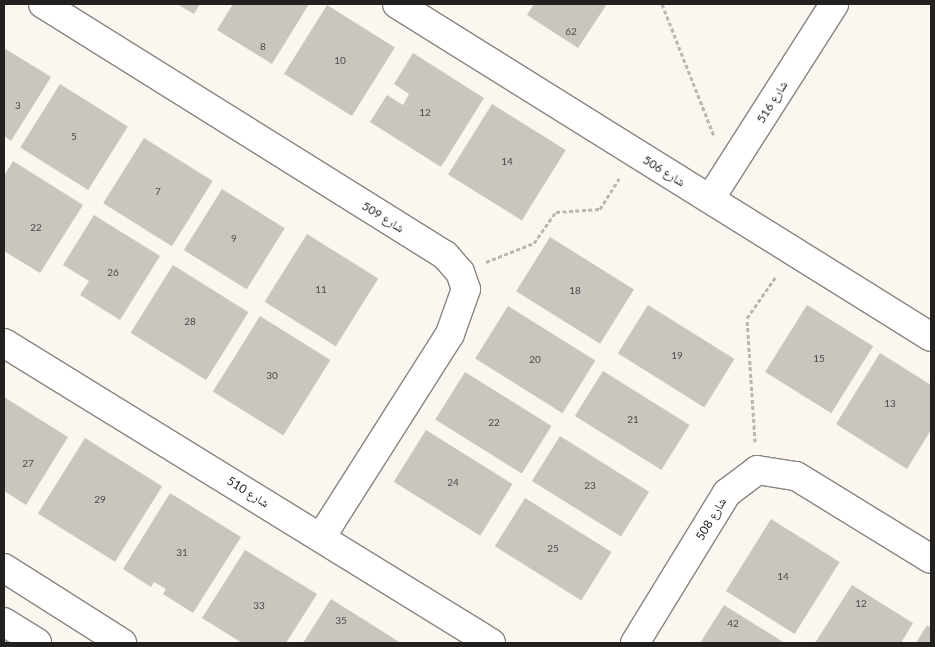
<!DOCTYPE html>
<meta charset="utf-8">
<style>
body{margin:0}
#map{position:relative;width:935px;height:647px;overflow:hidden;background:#fcf6f1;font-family:Lato,"Noto Naskh Arabic",sans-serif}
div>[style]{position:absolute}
.building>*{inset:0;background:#cbc5c0;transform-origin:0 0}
.path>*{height:3px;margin-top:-1.5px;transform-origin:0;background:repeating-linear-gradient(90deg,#bbb6b2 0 4px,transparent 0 6.5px)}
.roads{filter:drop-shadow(1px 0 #8a8480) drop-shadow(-1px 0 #8a8480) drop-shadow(0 1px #8a8480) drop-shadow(0 -1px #8a8480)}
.minor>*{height:28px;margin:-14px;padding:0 14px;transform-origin:14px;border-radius:14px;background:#fff}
.tertiary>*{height:28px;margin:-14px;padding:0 14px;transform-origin:14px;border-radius:14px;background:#fff}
span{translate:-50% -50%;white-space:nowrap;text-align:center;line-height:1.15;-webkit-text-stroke:4.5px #fff;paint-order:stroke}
.number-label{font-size:10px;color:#4d4a47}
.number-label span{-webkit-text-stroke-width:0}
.street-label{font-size:12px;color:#23211f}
.frame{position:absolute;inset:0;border:5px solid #23211f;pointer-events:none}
</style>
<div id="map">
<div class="building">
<div style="clip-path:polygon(177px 4px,200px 4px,194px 14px)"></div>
<div style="clip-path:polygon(233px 4px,309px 4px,272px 64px,217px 30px)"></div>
<div style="clip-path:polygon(534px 4px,607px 4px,578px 48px,527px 15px)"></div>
<div style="left:327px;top:5px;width:80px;height:81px;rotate:32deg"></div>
<div style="clip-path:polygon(4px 48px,51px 77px,11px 141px,4px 136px)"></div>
<div style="clip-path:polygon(413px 53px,484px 98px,441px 167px,370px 122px,387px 95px,403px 105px,409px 94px,394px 84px)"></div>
<div style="left:60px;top:84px;width:80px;height:75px;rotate:32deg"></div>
<div style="left:492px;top:104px;width:87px;height:83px;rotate:32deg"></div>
<div style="left:144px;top:138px;width:81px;height:77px;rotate:32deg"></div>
<div style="clip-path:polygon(13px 161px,83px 205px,40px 273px,4px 251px,4px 176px)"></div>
<div style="left:222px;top:189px;width:74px;height:72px;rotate:32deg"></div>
<div style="clip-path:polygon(94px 215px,160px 256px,120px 320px,80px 295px,89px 281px,63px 265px)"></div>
<div style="left:307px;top:234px;width:84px;height:80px;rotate:32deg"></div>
<div style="left:550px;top:237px;width:99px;height:64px;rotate:32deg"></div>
<div style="left:173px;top:265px;width:89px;height:80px;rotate:32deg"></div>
<div style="left:648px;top:305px;width:102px;height:57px;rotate:32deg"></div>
<div style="left:807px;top:305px;width:78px;height:79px;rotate:32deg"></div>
<div style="left:508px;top:306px;width:103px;height:62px;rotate:32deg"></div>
<div style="left:260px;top:316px;width:83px;height:89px;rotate:32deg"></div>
<div style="clip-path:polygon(880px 353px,931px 385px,931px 430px,907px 469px,836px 424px)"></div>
<div style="left:603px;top:371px;width:102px;height:53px;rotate:32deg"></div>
<div style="left:465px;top:372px;width:102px;height:56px;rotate:32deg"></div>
<div style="clip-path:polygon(4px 397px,68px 437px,26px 505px,4px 491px)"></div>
<div style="left:426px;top:430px;width:102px;height:61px;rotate:32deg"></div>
<div style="left:560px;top:436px;width:105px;height:53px;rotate:32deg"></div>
<div style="left:85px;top:438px;width:91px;height:89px;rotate:32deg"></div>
<div style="clip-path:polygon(170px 493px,241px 537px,193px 613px,163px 594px,166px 589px,154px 582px,151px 587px,123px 569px)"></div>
<div style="left:525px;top:498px;width:102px;height:57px;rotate:32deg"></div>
<div style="left:771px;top:519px;width:81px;height:85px;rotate:32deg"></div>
<div style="clip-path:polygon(245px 550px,317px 594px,286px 643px,242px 643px,202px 618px)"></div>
<div style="clip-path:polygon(852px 585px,913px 623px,901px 643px,815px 643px)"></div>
<div style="clip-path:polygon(331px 599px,401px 643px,303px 643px)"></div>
<div style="clip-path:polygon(724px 605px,785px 643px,700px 643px)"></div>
<div style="clip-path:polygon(927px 625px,931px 628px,931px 643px,916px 643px)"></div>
</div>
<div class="path">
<div style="left:662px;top:4px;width:142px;rotate:68.5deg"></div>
<div style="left:486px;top:262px;width:52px;rotate:-21.6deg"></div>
<div style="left:534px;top:243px;width:38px;rotate:-55deg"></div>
<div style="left:556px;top:212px;width:44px;rotate:-3.9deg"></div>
<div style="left:600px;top:209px;width:36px;rotate:-58deg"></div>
<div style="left:755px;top:442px;width:124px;rotate:-93.7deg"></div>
<div style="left:747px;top:318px;width:52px;rotate:-55.1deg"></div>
</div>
<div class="roads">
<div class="minor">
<div style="left:43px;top:4px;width:474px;rotate:32deg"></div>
<div style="left:445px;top:255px;width:23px;rotate:49deg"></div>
<div style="left:460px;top:272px;width:18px;rotate:71deg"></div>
<div style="left:466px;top:289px;width:48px;rotate:109.6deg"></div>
<div style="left:450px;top:334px;width:241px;rotate:122.4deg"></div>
<div style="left:397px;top:4px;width:629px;rotate:31.95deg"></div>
<div style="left:710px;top:199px;width:231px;rotate:-57.5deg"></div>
<div style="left:4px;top:343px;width:572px;rotate:31.63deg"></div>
<div style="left:635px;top:643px;width:176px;rotate:-58.5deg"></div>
<div style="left:727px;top:493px;width:38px;rotate:-37deg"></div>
<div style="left:757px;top:470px;width:39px;rotate:9deg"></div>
<div style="left:796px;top:476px;width:158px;rotate:31.6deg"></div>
</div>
<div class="tertiary">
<div style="left:4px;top:568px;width:140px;rotate:32.4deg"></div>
<div style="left:4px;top:622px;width:39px;rotate:32deg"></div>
</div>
</div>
<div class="number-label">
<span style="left:571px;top:32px">62</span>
<span style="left:263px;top:47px">8</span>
<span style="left:340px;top:61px">10</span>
<span style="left:18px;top:106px">3</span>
<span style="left:425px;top:113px">12</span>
<span style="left:74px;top:137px">5</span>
<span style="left:507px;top:162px">14</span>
<span style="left:158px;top:192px">7</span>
<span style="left:36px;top:228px">22</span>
<span style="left:234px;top:239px">9</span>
<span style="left:113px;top:273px">26</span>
<span style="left:321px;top:290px">11</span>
<span style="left:575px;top:291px">18</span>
<span style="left:190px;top:322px">28</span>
<span style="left:677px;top:356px">19</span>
<span style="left:819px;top:359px">15</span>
<span style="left:535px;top:360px">20</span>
<span style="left:272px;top:376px">30</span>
<span style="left:890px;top:404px">13</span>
<span style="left:633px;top:420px">21</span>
<span style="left:494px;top:423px">22</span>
<span style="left:28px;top:464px">27</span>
<span style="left:453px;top:483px">24</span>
<span style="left:590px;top:486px">23</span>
<span style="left:100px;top:500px">29</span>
<span style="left:553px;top:549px">25</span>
<span style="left:182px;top:553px">31</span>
<span style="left:783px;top:577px">14</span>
<span style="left:861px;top:604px">12</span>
<span style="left:259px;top:606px">33</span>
<span style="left:341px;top:621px">35</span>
<span style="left:733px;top:624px">42</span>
</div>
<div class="street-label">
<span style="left:772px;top:102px;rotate:-58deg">شارع 516</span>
<span style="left:664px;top:171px;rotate:32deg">شارع 506</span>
<span style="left:383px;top:217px;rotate:32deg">شارع 509</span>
<span style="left:248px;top:492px;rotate:32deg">شارع 510</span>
<span style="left:711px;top:519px;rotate:-59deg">شارع 508</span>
</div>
<div class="frame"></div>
</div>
